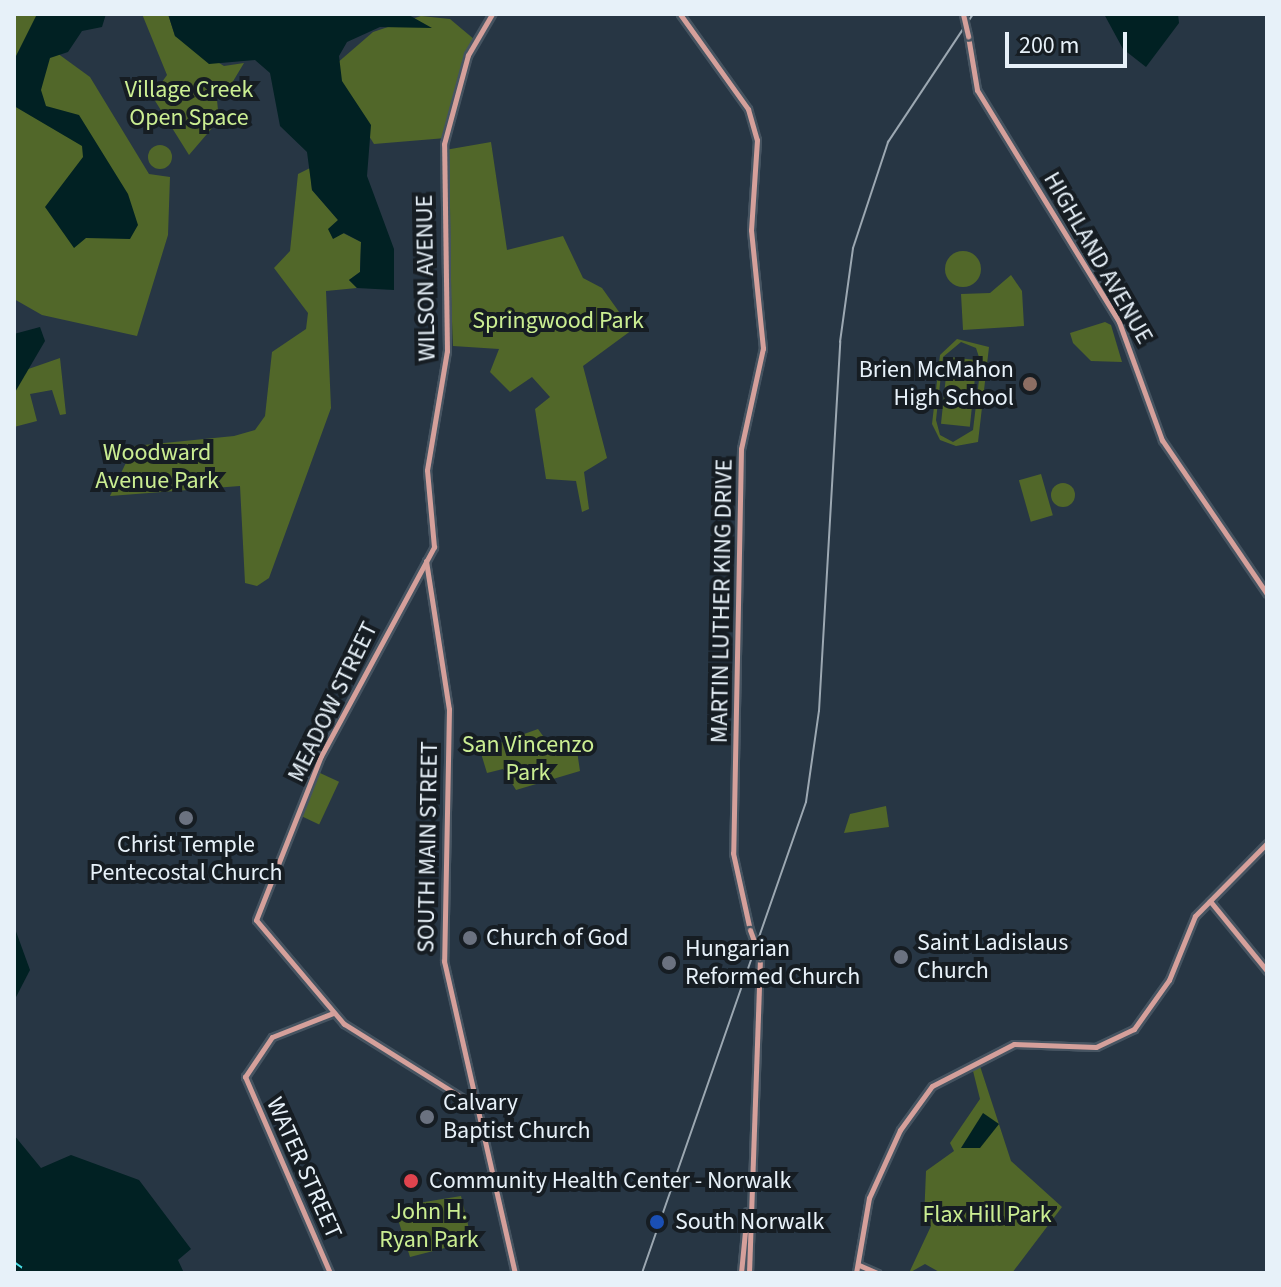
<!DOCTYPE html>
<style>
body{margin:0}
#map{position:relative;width:1281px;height:1287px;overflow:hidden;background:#273644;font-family:"Source Sans 3",sans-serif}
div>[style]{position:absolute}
.green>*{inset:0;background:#516729;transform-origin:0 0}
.round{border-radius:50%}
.water>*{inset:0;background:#012123}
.ferry>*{height:2px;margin-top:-1px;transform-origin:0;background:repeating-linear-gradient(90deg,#4be1e9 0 10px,transparent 0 18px)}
.roads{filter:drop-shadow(2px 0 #465461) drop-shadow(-2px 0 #465461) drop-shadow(0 2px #465461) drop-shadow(0 -2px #465461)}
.secondary>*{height:5px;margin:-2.5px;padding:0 2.5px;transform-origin:2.5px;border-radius:2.5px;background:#d5a09b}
.rail>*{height:2px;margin:-1px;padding:0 1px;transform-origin:1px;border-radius:1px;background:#9ca8b2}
.bridges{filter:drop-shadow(2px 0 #465461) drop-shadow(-2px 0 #465461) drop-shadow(0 2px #465461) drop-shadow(0 -2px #465461)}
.secondary-bridge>*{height:5px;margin:-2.5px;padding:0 2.5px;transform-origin:2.5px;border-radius:2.5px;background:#d5a09b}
.dots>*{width:22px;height:22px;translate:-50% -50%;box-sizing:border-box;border:4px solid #161d23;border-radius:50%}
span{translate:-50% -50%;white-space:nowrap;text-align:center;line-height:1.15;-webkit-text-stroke:8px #161d23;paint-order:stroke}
.park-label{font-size:24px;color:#cbee92}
.street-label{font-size:24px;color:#e7f1f9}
.poi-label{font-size:24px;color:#e7f1f9}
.right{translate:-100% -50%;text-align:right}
.left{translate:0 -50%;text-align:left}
.frame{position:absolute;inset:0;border:16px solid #e7f1f9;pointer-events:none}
.scale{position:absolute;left:1005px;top:32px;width:122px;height:36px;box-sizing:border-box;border:4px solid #e7f1f9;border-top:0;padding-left:10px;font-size:24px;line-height:28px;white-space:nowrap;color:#e7f1f9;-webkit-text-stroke:6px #161d23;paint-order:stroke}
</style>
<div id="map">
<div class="green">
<div style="clip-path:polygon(14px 14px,61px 14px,46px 45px,90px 77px,149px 174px,170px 177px,168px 235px,137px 336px,42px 315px,14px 299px)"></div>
<div style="clip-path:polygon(142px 14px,168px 14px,175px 36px,224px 66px,244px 63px,232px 83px,216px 90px,219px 120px,189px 155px,152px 96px,167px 75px)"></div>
<div style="clip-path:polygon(421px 16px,450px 19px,475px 40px,446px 138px,374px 144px,342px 93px,336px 64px,373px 32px)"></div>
<div style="clip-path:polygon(491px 142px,507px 250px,563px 236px,583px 278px,602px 288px,632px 330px,583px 366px,607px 458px,584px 472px,589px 509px,582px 512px,576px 481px,546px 479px,535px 409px,550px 397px,532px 377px,510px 392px,490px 372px,499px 349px,453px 346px,445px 150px)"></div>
<div class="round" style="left:148px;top:145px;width:24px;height:24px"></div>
<div style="clip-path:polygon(310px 168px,312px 190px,338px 220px,333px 238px,343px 233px,361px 242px,360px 272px,349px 280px,357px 288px,326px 291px,331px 408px,269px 578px,257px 586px,245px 583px,240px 486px,110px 496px,134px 446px,234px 436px,255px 430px,265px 416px,272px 352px,306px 329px,308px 313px,274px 268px,290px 251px,298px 174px)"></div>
<div class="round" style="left:945px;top:251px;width:36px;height:36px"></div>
<div style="clip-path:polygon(1011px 275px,1022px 291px,1024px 326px,963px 330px,961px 294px,990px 293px)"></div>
<div style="clip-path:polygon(1105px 322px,1111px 325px,1122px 362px,1091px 361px,1073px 343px,1070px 333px)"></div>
<div style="clip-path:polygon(evenodd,957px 339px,989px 347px,978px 442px,956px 446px,940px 440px,932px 424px,940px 355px,957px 339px,961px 342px,976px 348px,981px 363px,973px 430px,953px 442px,940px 435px,936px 420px,943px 357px,961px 342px)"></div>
<div style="left:948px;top:357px;width:29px;height:67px;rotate:6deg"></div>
<div style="clip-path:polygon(60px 358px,66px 414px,60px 415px,52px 390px,30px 394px,37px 421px,14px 427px,14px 374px)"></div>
<div style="left:1041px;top:474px;width:43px;height:23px;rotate:74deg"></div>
<div class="round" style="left:1051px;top:483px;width:24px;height:24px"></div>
<div style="clip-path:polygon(538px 729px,551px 747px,576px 744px,580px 771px,516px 790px,503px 769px,487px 773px,480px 750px)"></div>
<div style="left:320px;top:773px;width:21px;height:47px;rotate:25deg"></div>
<div style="clip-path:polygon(886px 806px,889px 827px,844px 833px,850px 814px)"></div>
<div style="clip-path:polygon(979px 1063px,1011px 1161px,1062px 1207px,1012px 1273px,941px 1273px,925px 1264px,909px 1273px,931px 1226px,924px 1219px,926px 1171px,954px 1151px,950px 1143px,980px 1099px,972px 1067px)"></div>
<div style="clip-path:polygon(461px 1196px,472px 1241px,410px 1257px,394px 1207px)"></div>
</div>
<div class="water">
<div style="clip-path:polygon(37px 14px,106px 14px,102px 27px,82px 31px,68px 52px,50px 58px,41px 90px,46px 106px,79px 115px,128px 194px,138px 225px,130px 239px,86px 238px,74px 248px,45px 207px,83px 157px,82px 146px,14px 106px,14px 60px)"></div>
<div style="clip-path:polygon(168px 14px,407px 14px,432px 28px,380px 27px,347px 42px,339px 56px,342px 81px,371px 125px,367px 176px,394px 249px,394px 290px,357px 288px,349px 280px,360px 272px,361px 242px,344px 233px,333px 239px,328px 229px,338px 220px,312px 190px,307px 152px,280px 126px,270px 73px,255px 60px,209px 64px,175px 36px)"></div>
<div style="clip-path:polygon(1104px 14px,1178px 14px,1179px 23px,1146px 67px,1123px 49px)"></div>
<div style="clip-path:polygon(40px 327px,45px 341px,14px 394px,14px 334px)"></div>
<div style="clip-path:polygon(14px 926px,30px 970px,14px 1001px)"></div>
<div style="clip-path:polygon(983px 1113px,999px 1124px,980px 1148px,961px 1148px)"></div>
<div style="clip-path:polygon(14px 1135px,41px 1168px,71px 1155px,139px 1180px,191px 1249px,178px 1260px,184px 1273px,14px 1273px)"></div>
</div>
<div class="ferry">
<div style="left:14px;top:1262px;width:19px;rotate:35deg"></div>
</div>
<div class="roads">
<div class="secondary">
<div style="left:680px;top:14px;width:117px;rotate:54.4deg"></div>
<div style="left:748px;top:109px;width:32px;rotate:74deg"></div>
<div style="left:757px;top:140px;width:90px;rotate:93.8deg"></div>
<div style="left:751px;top:230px;width:119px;rotate:84.2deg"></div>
<div style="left:763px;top:348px;width:103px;rotate:102.3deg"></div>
<div style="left:741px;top:449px;width:404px;rotate:91.1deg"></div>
<div style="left:733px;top:853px;width:79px;rotate:77.6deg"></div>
<div style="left:968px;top:36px;width:55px;rotate:80.5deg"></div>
<div style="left:977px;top:90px;width:272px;rotate:58.5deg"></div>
<div style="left:1119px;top:322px;width:126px;rotate:70deg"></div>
<div style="left:1162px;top:440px;width:186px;rotate:55.7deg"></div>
<div style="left:426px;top:561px;width:150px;rotate:81.2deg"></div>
<div style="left:449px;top:709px;width:252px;rotate:91.1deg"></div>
<div style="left:444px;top:961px;width:320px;rotate:77.2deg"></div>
<div style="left:1210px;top:901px;width:90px;rotate:50.8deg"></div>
<div style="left:477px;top:1107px;width:157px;rotate:-148deg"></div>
<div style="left:344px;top:1024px;width:136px;rotate:-130.2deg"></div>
<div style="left:256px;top:920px;width:176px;rotate:-68.4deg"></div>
<div style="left:321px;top:756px;width:238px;rotate:-61.6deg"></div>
<div style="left:434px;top:547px;width:77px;rotate:-95.2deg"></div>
<div style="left:427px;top:470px;width:121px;rotate:-80.5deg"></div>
<div style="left:447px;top:351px;width:207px;rotate:-90.8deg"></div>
<div style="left:444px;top:144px;width:92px;rotate:-74.9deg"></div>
<div style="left:468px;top:55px;width:48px;rotate:-59.7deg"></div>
<div style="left:859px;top:1265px;width:20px;rotate:24deg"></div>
<div style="left:330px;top:1273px;width:214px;rotate:-113.4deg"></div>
<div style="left:245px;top:1077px;width:48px;rotate:-56deg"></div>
<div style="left:272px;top:1037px;width:66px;rotate:-21.5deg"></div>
<div style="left:741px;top:1273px;width:62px;rotate:-84.5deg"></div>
<div style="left:749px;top:1273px;width:316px;rotate:-88deg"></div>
<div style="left:856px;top:1273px;width:76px;rotate:-80.2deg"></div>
<div style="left:869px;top:1198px;width:75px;rotate:-65.5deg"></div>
<div style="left:900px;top:1130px;width:54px;rotate:-54deg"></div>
<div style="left:932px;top:1086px;width:92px;rotate:-27.1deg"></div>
<div style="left:1014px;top:1044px;width:82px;rotate:2.1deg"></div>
<div style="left:1096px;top:1047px;width:42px;rotate:-25.3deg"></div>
<div style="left:1134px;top:1029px;width:60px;rotate:-54.5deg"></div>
<div style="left:1169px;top:980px;width:69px;rotate:-67.9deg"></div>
<div style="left:1195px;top:916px;width:103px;rotate:-45.4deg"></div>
</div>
</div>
<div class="rail">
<div style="left:642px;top:1273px;width:499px;rotate:-70.8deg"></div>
<div style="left:806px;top:802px;width:92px;rotate:-81.9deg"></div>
<div style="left:819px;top:711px;width:370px;rotate:-86.7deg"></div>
<div style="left:840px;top:342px;width:95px;rotate:-82.1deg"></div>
<div style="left:853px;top:248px;width:112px;rotate:-71.7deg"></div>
<div style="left:888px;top:142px;width:154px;rotate:-56.4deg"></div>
</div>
<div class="bridges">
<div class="secondary-bridge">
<div style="left:963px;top:14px;width:23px;rotate:77deg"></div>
<div style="left:750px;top:930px;width:29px;rotate:70deg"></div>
</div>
</div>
<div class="dots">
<div style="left:1030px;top:384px;background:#8d6e63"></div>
<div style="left:186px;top:818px;background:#6b7280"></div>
<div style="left:470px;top:938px;background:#6b7280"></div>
<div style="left:901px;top:957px;background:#6b7280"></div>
<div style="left:669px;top:963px;background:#6b7280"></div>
<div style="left:427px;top:1117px;background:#6b7280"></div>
<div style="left:411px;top:1181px;background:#e0444e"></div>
<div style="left:657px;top:1222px;background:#1a4fb4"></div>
</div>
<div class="park-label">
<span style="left:189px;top:104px">Village Creek<br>Open Space</span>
<span style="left:558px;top:321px">Springwood Park</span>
<span style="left:157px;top:467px">Woodward<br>Avenue Park</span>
<span style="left:528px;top:759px">San Vincenzo<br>Park</span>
<span style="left:429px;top:1226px">John H.<br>Ryan Park</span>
<span style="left:987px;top:1215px">Flax Hill Park</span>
</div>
<div class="street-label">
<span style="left:1098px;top:258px;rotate:60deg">HIGHLAND AVENUE</span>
<span style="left:426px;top:278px;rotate:-91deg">WILSON AVENUE</span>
<span style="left:722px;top:601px;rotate:-89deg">MARTIN LUTHER KING DRIVE</span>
<span style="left:333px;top:702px;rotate:-64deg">MEADOW STREET</span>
<span style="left:428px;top:847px;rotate:-89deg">SOUTH MAIN STREET</span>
<span style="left:304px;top:1168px;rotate:66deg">WATER STREET</span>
</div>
<div class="poi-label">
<span class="right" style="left:1014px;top:384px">Brien McMahon<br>High School</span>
<span style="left:186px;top:859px">Christ Temple<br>Pentecostal Church</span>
<span class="left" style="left:486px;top:938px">Church of God</span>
<span class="left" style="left:917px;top:957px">Saint Ladislaus<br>Church</span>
<span class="left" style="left:685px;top:963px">Hungarian<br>Reformed Church</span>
<span class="left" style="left:443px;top:1117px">Calvary<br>Baptist Church</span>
<span class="left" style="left:429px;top:1181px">Community Health Center - Norwalk</span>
<span class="left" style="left:675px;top:1222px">South Norwalk</span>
</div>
<div class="frame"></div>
<div class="scale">200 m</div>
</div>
